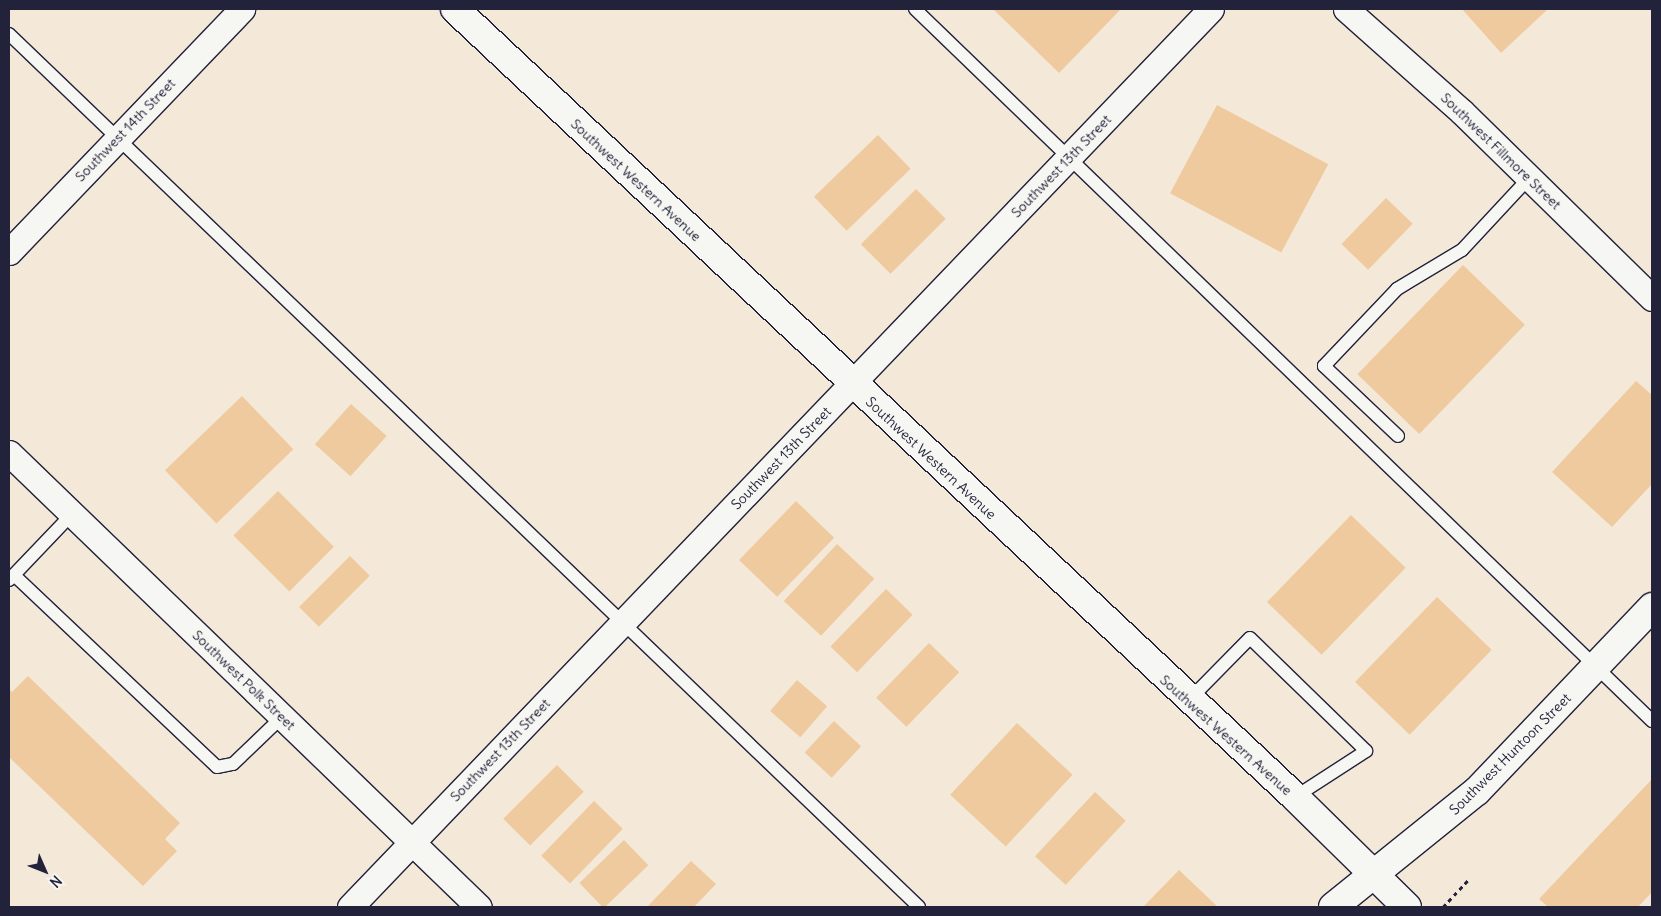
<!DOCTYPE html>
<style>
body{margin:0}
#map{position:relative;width:1661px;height:916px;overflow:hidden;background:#f4e9d9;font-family:Delius,sans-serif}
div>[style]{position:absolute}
.building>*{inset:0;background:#efca9f;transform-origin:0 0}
.path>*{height:3px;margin-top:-1.5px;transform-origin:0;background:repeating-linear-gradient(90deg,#22223b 0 4px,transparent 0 8px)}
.roads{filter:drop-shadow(1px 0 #22223b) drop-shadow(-1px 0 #22223b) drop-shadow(0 1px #22223b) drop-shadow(0 -1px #22223b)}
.service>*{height:12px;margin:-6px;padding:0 6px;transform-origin:6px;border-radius:6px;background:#f6f6f2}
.minor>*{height:25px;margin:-12.5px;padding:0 12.5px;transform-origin:12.5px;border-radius:12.5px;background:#f6f6f2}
.tertiary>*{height:28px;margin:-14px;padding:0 14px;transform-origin:14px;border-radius:14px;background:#f6f6f2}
.secondary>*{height:28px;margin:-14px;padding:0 14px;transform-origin:14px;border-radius:14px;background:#f6f6f2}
span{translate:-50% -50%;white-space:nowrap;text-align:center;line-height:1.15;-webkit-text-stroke:4px #f6f6f2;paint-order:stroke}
.street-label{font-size:14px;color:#22223b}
.frame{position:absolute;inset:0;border:10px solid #22223b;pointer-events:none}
.north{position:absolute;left:20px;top:846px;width:50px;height:50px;-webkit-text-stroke:4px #f6f6f2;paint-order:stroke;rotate:134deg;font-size:14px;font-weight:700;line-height:20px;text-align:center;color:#22223b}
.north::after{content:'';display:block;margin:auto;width:18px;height:22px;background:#22223b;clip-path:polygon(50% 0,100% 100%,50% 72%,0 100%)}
</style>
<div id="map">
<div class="building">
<div style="clip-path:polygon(993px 9px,1121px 9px,1059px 73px)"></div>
<div style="clip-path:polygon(1462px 9px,1548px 9px,1501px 53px)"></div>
<div style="left:1217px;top:105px;width:126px;height:100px;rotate:28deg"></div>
<div style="left:878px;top:135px;width:47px;height:89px;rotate:46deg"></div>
<div style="left:916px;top:189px;width:42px;height:78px;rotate:45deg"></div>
<div style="left:1386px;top:198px;width:37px;height:64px;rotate:44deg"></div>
<div style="left:1463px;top:265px;width:86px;height:152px;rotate:44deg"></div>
<div style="clip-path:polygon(1636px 381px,1652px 395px,1652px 484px,1612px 527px,1552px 472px)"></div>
<div style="left:242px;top:396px;width:74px;height:107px;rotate:46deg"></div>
<div style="left:351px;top:404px;width:48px;height:54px;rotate:42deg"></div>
<div style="left:278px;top:491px;width:79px;height:63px;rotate:45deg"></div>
<div style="left:796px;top:501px;width:53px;height:82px;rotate:44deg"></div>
<div style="left:1351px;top:515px;width:76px;height:121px;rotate:44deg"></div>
<div style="left:837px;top:544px;width:51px;height:78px;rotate:43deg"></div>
<div style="left:350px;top:556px;width:28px;height:72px;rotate:45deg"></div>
<div style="left:886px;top:589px;width:37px;height:80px;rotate:44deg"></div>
<div style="left:1437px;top:597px;width:76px;height:118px;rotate:44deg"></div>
<div style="left:929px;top:643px;width:42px;height:76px;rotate:44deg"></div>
<div style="clip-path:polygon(28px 676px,180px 823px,165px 839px,177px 851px,143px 886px,9px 757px,9px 689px,12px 692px)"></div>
<div style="left:797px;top:680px;width:40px;height:41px;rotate:41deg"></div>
<div style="left:834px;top:721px;width:37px;height:43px;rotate:43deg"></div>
<div style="left:1017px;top:723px;width:76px;height:98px;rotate:43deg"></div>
<div style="left:557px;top:765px;width:38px;height:76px;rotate:45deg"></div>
<div style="clip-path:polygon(1652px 779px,1652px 892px,1638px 907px,1548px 907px,1539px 899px)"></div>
<div style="left:1095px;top:792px;width:42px;height:88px;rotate:43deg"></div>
<div style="left:594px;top:801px;width:40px;height:76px;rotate:44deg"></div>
<div style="left:624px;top:840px;width:35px;height:62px;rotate:46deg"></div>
<div style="clip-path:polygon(691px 861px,716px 884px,694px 907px,647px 907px)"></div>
<div style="clip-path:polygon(1179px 870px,1218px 907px,1143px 907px)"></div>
</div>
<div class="path">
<div style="left:1443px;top:907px;width:38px;rotate:-47deg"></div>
</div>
<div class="roads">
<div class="service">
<div style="left:915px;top:9px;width:1025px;rotate:44.01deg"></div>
<div style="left:9px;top:34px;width:1261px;rotate:43.81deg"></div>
<div style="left:1398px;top:436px;width:102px;rotate:-136.6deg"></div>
<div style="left:1324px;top:366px;width:106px;rotate:-46.5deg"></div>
<div style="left:1397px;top:289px;width:76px;rotate:-31deg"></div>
<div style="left:1462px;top:250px;width:98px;rotate:-47.1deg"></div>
<div style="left:14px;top:575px;width:279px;rotate:43.4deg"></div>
<div style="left:217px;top:767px;width:16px;rotate:-11deg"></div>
<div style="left:233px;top:764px;width:68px;rotate:-43.8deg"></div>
<div style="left:9px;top:580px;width:91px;rotate:-46.3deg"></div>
<div style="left:1188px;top:701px;width:88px;rotate:-45.5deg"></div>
<div style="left:1250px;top:638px;width:162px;rotate:44.2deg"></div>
<div style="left:1366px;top:751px;width:85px;rotate:147.1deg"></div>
</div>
<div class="minor">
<div style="left:1346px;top:9px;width:155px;rotate:41.6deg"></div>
<div style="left:1462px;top:112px;width:266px;rotate:44.4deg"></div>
<div style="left:9px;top:252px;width:337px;rotate:-46.2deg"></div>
<div style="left:9px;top:453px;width:653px;rotate:44.01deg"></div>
<div style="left:350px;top:907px;width:1244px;rotate:-46.21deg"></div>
</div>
<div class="tertiary">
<div style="left:455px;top:9px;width:1152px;rotate:43.17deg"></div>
<div style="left:1295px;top:797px;width:157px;rotate:44.5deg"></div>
</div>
<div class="secondary">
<div style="left:1333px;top:907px;width:185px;rotate:-38.9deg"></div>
<div style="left:1477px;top:791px;width:254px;rotate:-46.4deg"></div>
</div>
</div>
<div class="street-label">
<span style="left:125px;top:130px;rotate:-46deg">Southwest 14th Street</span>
<span style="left:1501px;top:151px;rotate:44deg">Southwest Fillmore Street</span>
<span style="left:1061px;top:166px;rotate:-46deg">Southwest 13th Street</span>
<span style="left:636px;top:180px;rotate:43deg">Southwest Western Avenue</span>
<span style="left:781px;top:458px;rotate:-46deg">Southwest 13th Street</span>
<span style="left:931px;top:458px;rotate:43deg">Southwest Western Avenue</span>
<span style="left:244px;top:680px;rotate:44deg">Southwest Polk Street</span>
<span style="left:1226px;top:735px;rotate:42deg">Southwest Western Avenue</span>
<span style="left:500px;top:750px;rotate:-46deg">Southwest 13th Street</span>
<span style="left:1510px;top:754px;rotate:-45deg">Southwest Huntoon Street</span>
</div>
<div class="frame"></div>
<div class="north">N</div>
</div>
